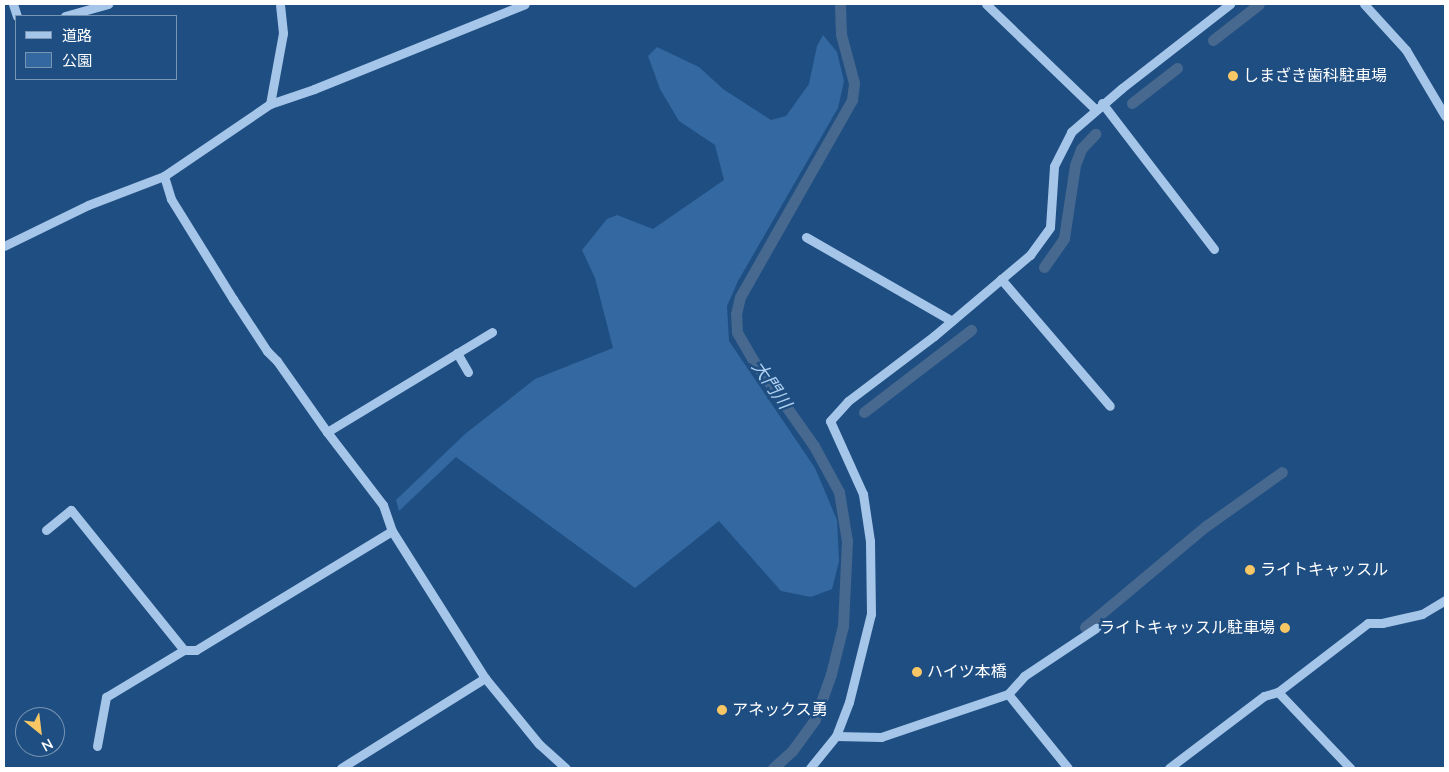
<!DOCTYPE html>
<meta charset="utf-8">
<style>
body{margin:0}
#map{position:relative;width:1449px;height:772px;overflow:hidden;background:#1f4e82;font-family:"Nunito Sans","Noto Sans JP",sans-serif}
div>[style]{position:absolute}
.green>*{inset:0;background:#3368a0}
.stream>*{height:11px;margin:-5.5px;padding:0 5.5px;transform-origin:5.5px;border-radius:5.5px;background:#47698f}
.minor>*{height:9px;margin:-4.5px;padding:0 4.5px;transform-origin:4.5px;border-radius:4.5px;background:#a5c6e9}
.dots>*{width:14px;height:14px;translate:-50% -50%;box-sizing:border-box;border:2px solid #1f4e82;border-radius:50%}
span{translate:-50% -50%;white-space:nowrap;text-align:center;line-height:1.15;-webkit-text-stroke:5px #1f4e82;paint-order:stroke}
.poi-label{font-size:16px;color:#fff}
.left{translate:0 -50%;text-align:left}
.right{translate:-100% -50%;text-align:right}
.water-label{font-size:18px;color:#b0d0f0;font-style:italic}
.frame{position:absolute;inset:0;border:5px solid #fff;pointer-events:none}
.legend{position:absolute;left:15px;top:15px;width:162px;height:65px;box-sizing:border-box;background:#1f4e82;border:1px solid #7995b4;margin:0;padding:6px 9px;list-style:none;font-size:15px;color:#fff}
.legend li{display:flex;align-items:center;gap:10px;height:25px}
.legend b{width:25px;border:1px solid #7995b4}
.north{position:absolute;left:15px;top:707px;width:50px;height:50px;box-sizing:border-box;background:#1f4e82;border:1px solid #7995b4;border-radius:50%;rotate:151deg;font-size:14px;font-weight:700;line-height:20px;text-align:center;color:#fff}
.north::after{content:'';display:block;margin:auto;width:18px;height:22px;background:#f7c765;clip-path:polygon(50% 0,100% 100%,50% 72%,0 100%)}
</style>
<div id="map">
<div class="green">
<div style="clip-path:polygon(823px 35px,837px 52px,844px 81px,838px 108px,738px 281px,727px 306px,729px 341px,815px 468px,837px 520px,839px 561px,832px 589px,811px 597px,781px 591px,719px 521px,635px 588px,456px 457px,399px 511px,396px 500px,465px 434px,535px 379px,613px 348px,595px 278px,582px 250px,607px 219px,617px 215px,653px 229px,724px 180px,715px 145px,679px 121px,660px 89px,648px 56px,657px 47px,699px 67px,723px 89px,771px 120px,786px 116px,809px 84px,817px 46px)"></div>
</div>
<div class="stream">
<div style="left:1213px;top:40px;width:58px;rotate:-38deg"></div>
<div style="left:1132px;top:103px;width:57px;rotate:-37.9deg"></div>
<div style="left:1044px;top:267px;width:35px;rotate:-55deg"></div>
<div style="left:1064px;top:238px;width:74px;rotate:-81.4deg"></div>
<div style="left:1075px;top:165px;width:17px;rotate:-69deg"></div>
<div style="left:1081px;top:149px;width:21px;rotate:-47deg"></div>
<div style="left:864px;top:412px;width:135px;rotate:-37.5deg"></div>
<div style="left:1085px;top:627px;width:158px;rotate:-39.9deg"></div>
<div style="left:1206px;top:526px;width:93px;rotate:-35.4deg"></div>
<div style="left:773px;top:768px;width:25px;rotate:-42deg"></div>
<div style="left:792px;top:751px;width:39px;rotate:-54deg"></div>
<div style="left:815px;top:719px;width:48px;rotate:-70.4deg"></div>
<div style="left:831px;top:674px;width:49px;rotate:-76deg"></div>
<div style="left:843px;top:626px;width:85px;rotate:-87.3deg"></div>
<div style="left:847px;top:541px;width:50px;rotate:-99.3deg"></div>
<div style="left:839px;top:492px;width:52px;rotate:-118.5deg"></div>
<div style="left:814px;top:446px;width:105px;rotate:-125.3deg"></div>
<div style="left:753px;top:360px;width:32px;rotate:-120deg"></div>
<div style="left:737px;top:332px;width:18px;rotate:-93deg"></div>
<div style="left:736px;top:314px;width:17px;rotate:-77deg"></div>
<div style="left:740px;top:297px;width:227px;rotate:-60.4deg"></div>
<div style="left:852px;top:100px;width:17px;rotate:-83deg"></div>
<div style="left:854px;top:83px;width:51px;rotate:-104.9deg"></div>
<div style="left:841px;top:34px;width:30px;rotate:-92deg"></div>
</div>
<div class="minor">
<div style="left:13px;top:4px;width:13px;rotate:72deg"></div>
<div style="left:986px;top:4px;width:151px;rotate:43.9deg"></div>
<div style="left:1364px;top:4px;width:62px;rotate:47.6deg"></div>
<div style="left:1406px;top:50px;width:77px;rotate:59.4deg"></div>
<div style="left:65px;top:16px;width:45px;rotate:-15.6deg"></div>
<div style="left:1102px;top:103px;width:184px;rotate:52.5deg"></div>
<div style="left:270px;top:104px;width:72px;rotate:-79.6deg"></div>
<div style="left:283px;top:33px;width:29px;rotate:-96deg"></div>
<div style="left:164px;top:176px;width:24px;rotate:73deg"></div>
<div style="left:171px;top:199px;width:118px;rotate:58.2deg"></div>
<div style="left:233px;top:299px;width:62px;rotate:56.8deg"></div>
<div style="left:267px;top:351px;width:14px;rotate:45deg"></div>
<div style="left:277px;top:361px;width:87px;rotate:54.8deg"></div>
<div style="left:327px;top:432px;width:92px;rotate:52.5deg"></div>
<div style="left:383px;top:505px;width:28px;rotate:71deg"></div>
<div style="left:392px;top:531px;width:174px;rotate:57.7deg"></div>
<div style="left:485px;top:678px;width:85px;rotate:50.7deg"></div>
<div style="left:539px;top:744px;width:36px;rotate:42deg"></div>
<div style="left:806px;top:237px;width:168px;rotate:29.9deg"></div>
<div style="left:4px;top:246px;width:93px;rotate:-26deg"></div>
<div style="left:88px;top:205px;width:81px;rotate:-20.9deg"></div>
<div style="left:164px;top:176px;width:128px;rotate:-34.2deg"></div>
<div style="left:270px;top:104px;width:46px;rotate:-18.8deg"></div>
<div style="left:314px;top:89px;width:227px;rotate:-21.9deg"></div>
<div style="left:1001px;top:279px;width:167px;rotate:49.4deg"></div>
<div style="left:457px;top:353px;width:22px;rotate:60deg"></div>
<div style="left:327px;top:432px;width:193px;rotate:-31.2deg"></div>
<div style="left:46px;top:530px;width:32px;rotate:-39deg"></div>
<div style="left:71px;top:510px;width:180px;rotate:51.1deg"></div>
<div style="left:184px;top:650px;width:12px"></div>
<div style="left:196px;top:650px;width:229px;rotate:-31.3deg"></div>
<div style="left:1278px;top:692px;width:105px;rotate:46.5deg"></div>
<div style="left:1008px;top:694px;width:24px;rotate:-48deg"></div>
<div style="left:1024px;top:676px;width:87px;rotate:-33.7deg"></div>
<div style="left:836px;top:736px;width:45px;rotate:1.3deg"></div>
<div style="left:881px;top:737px;width:134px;rotate:-18.7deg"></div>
<div style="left:1008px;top:694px;width:95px;rotate:51deg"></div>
<div style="left:97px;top:746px;width:50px;rotate:-79.6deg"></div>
<div style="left:106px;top:697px;width:91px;rotate:-31.1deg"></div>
<div style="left:341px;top:768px;width:170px;rotate:-32deg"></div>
<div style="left:810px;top:768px;width:41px;rotate:-50.9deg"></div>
<div style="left:836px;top:736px;width:36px;rotate:-69deg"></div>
<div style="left:849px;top:702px;width:91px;rotate:-76deg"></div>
<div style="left:871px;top:614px;width:73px;rotate:-90.8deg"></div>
<div style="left:870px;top:541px;width:48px;rotate:-98.5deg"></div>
<div style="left:863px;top:494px;width:80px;rotate:-114.3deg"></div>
<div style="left:830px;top:421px;width:27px;rotate:-48deg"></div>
<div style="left:848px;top:401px;width:108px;rotate:-37.1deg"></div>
<div style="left:934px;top:336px;width:126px;rotate:-40.2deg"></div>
<div style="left:1030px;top:255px;width:34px;rotate:-54deg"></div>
<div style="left:1050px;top:227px;width:61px;rotate:-86.2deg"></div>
<div style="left:1054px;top:166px;width:38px;rotate:-63deg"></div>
<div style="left:1071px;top:132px;width:67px;rotate:-40.8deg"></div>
<div style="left:1122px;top:88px;width:137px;rotate:-37.9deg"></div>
<div style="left:1169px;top:768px;width:119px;rotate:-37.2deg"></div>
<div style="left:1264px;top:696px;width:15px;rotate:-16deg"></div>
<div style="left:1278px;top:692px;width:113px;rotate:-37.5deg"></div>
<div style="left:1368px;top:623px;width:14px"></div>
<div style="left:1382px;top:623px;width:41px;rotate:-12.7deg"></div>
<div style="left:1422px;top:614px;width:27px;rotate:-31deg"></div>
</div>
<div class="dots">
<div style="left:1233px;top:76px;background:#f7c765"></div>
<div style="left:1250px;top:570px;background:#f7c765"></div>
<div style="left:1285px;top:628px;background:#f7c765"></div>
<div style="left:917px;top:672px;background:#f7c765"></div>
<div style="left:722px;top:710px;background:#f7c765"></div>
</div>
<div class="poi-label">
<span class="left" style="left:1243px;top:76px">しまざき歯科駐車場</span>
<span class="left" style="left:1260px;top:570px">ライトキャッスル</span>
<span class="right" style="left:1275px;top:628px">ライトキャッスル駐車場</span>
<span class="left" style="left:927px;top:672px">ハイツ本橋</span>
<span class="left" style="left:732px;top:710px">アネックス勇</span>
</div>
<div class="water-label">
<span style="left:771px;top:385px;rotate:55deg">大門川</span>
</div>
<div class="frame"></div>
<ul class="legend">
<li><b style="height:6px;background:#a5c6e9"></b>道路</li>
<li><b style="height:14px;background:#3368a0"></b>公園</li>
</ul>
<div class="north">N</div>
</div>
